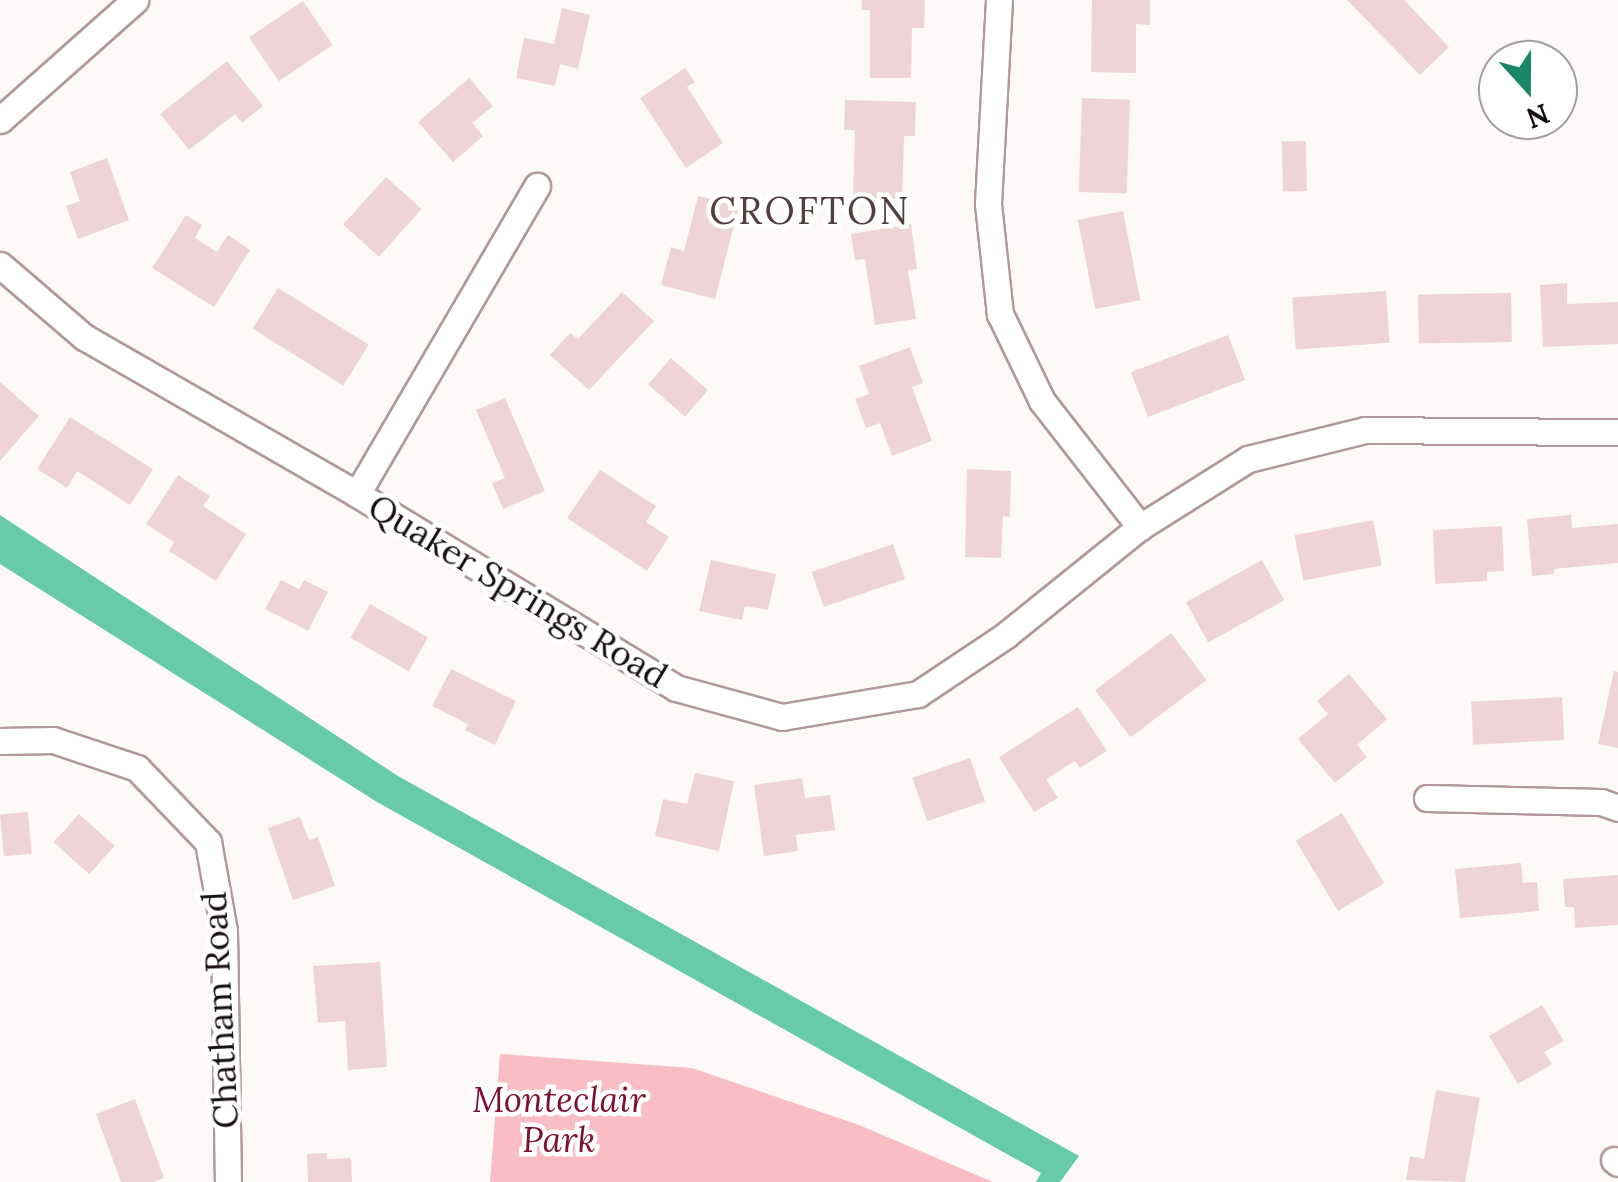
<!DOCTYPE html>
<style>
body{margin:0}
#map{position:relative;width:1618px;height:1182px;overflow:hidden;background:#fef9f9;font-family:Lora,serif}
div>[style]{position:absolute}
.green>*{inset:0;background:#f9bec3}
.water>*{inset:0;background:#66cba6}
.building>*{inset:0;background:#eed4d6;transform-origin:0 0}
.roads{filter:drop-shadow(2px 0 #b1989a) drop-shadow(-2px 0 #b1989a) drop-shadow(0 2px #b1989a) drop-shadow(0 -2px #b1989a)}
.minor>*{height:25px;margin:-12.5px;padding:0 12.5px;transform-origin:12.5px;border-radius:12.5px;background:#fff}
span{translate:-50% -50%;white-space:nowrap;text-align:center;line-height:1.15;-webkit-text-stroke:9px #fff;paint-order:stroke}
.street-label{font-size:35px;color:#180f10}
.park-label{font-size:35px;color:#7d122f;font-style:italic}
.neighbourhood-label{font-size:38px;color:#533e40;letter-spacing:2.5px}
.north{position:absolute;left:1478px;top:40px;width:100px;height:100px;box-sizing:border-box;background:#fff;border:2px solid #a39f9f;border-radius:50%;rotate:159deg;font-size:28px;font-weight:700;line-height:40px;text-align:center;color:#180f10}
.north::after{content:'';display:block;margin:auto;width:35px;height:45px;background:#178766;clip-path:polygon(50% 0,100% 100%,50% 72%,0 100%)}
</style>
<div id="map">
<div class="green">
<div style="clip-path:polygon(500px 1054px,692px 1068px,859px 1125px,993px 1182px,490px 1182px)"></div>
</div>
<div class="water">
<div style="clip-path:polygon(0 515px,398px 776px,1079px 1156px,1060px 1182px,1036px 1182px,1041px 1173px,377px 802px,0 564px)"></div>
</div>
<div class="building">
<div style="clip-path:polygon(862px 0,925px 0,924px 28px,912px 28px,911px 78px,870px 78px,870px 10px,862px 10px)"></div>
<div style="clip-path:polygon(1092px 0,1150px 0,1150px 25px,1136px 24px,1136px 73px,1091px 72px)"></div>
<div style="clip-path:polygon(1347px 0,1404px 0,1449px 47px,1420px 75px)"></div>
<div style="left:303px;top:1px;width:53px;height:65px;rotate:56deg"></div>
<div style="clip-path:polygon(562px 8px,590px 15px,578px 69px,560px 64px,555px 86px,516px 78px,524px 38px,554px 44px)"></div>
<div style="clip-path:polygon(227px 61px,263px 106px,242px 123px,235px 114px,189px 150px,160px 114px)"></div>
<div style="clip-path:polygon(685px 68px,695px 82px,687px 87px,723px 143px,686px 168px,640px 98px)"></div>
<div style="clip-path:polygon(469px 78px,493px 106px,472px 123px,483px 136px,453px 162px,418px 122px)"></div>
<div style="clip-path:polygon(1558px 80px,1571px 115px,1558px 120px)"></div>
<div style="left:1082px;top:98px;width:48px;height:94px;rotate:2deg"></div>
<div style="clip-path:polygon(845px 100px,916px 102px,915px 136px,904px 136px,902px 199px,853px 198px,855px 130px,844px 130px)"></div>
<div style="left:1306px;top:141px;width:50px;height:24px;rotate:89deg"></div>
<div style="clip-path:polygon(107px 158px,129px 220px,78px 239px,66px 206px,80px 201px,70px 172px)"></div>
<div style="left:386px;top:177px;width:48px;height:64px;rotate:42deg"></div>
<div style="clip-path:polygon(698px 196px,739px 206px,715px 299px,661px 285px,671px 247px,684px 251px)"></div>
<div style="left:1123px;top:211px;width:91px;height:46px;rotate:79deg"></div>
<div style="clip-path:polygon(186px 215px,202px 225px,195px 238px,217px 252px,228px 235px,250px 250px,214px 307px,152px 268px)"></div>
<div style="clip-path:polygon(911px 224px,917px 269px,908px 270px,916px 319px,875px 325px,865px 259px,855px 260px,851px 234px)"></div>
<div style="clip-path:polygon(1567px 283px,1567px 304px,1618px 302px,1618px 344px,1543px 347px,1540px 285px)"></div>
<div style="left:278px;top:288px;width:107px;height:48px;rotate:32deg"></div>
<div style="left:1386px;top:291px;width:52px;height:94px;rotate:86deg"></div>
<div style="clip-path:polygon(622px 292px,654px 321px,589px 390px,550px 355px,570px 333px,578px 339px)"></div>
<div style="left:1511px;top:293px;width:49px;height:93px;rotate:89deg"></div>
<div style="left:1228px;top:335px;width:48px;height:104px;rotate:69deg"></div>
<div style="clip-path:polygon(910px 347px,923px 383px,912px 387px,932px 441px,892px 456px,880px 423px,866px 428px,855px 399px,869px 394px,859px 366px)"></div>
<div style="left:671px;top:358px;width:49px;height:35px;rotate:41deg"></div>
<div style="clip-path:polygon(0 382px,39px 416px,0 461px)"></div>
<div style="clip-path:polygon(505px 398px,545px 491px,503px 509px,492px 483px,505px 478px,476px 410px)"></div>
<div style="clip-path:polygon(70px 417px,153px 469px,130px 505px,77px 471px,67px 488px,37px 469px)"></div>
<div style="clip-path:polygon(967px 469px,1011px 471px,1010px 517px,1003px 516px,1001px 558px,965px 557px)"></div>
<div style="clip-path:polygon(600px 470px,656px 506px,646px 522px,669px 537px,647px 571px,567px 518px)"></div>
<div style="clip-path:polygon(178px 475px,210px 496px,203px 506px,246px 534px,216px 581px,169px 551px,174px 542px,146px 524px)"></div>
<div style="clip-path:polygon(1571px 515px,1572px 528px,1618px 524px,1618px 563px,1554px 569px,1554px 574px,1532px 576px,1527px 519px)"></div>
<div style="left:1373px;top:520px;width:46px;height:80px;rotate:79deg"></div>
<div style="clip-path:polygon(1502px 526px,1504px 571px,1487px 572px,1487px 581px,1435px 584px,1433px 530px)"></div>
<div style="left:893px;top:544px;width:37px;height:86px;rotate:71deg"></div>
<div style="clip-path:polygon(711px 560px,776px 574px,768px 610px,745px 606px,742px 620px,699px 611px)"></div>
<div style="left:1262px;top:560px;width:46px;height:87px;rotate:61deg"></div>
<div style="clip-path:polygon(281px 580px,299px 589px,304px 580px,328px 592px,308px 631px,265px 609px)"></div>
<div style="left:370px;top:604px;width:67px;height:39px;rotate:30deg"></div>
<div style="left:1171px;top:633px;width:59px;height:95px;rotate:53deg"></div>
<div style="clip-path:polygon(451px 669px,516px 701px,495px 745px,465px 730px,468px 724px,432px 706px)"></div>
<div style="clip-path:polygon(1614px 671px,1618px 672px,1618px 748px,1598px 744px)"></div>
<div style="clip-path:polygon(1349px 674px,1387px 719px,1357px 745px,1367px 757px,1335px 783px,1298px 739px,1328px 714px,1317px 701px)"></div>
<div style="left:1562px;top:697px;width:43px;height:91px;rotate:87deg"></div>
<div style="clip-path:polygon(1078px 707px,1107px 751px,1080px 768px,1075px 761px,1046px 779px,1058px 798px,1034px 812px,999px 757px)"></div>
<div style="left:970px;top:758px;width:46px;height:61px;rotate:71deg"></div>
<div style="clip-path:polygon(695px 773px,734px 781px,719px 851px,655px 836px,663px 799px,687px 804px)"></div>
<div style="clip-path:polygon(802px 778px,805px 798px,830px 795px,835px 830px,796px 835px,798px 851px,764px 856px,754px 785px)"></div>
<div style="left:28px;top:812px;width:42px;height:28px;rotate:85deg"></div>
<div style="left:1342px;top:813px;width:82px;height:54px;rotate:59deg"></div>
<div style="left:79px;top:814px;width:48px;height:38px;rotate:42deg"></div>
<div style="clip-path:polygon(300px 817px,309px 840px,318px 837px,335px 886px,293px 900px,268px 828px)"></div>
<div style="clip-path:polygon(1521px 863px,1523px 883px,1537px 882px,1539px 911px,1460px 918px,1455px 869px)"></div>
<div style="clip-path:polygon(1618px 875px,1618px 925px,1575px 928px,1574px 907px,1565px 907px,1563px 879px)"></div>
<div style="clip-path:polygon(380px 962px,387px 1067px,348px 1070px,345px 1021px,318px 1023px,313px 966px)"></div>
<div style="clip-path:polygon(1542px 1005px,1564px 1041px,1544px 1052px,1552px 1064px,1518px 1084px,1489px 1036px)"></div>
<div style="clip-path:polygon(1436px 1090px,1480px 1098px,1465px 1182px,1406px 1180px,1410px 1156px,1424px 1159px)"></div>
<div style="clip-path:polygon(135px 1099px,164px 1178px,153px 1182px,121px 1182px,96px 1114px)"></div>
<div style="clip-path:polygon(327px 1153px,327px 1159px,351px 1158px,352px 1182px,308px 1182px,307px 1154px)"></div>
</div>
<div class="roads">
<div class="minor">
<div style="left:999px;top:0;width:204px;rotate:93.1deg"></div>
<div style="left:988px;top:204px;width:111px;rotate:83.8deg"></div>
<div style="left:1000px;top:314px;width:97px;rotate:64.2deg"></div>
<div style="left:1042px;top:401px;width:160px;rotate:52.1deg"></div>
<div style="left:0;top:120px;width:181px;rotate:-41.6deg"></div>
<div style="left:0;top:265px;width:111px;rotate:40.6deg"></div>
<div style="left:84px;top:337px;width:315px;rotate:29.9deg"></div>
<div style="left:357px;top:494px;width:373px;rotate:31.3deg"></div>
<div style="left:676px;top:688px;width:110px;rotate:15.3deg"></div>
<div style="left:782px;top:717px;width:138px;rotate:-9.6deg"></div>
<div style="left:918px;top:694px;width:106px;rotate:-33.8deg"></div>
<div style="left:1006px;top:635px;width:172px;rotate:-38.9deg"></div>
<div style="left:1140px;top:527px;width:128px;rotate:-32.2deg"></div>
<div style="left:1248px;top:459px;width:121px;rotate:-13.9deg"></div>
<div style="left:1365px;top:430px;width:253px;rotate:0.5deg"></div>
<div style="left:357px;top:494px;width:357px;rotate:-59.7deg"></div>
<div style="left:0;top:741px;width:53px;rotate:-1.1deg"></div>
<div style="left:53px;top:740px;width:89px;rotate:18.4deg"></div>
<div style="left:137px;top:768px;width:103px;rotate:46.2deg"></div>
<div style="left:208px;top:842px;width:90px;rotate:79.8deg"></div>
<div style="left:224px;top:931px;width:251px;rotate:89.1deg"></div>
<div style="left:1427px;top:798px;width:174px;rotate:1.3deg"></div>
<div style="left:1601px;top:802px;width:18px;rotate:19deg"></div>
<div style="left:1614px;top:1160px;width:5px;rotate:37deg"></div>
</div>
</div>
<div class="street-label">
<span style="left:518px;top:591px;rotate:31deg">Quaker Springs Road</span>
<span style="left:220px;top:1010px;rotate:-93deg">Chatham Road</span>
</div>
<div class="park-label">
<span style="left:559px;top:1120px">Monteclair<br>Park</span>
</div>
<div class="neighbourhood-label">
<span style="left:810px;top:211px">CROFTON</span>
</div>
<div class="north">N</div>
</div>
